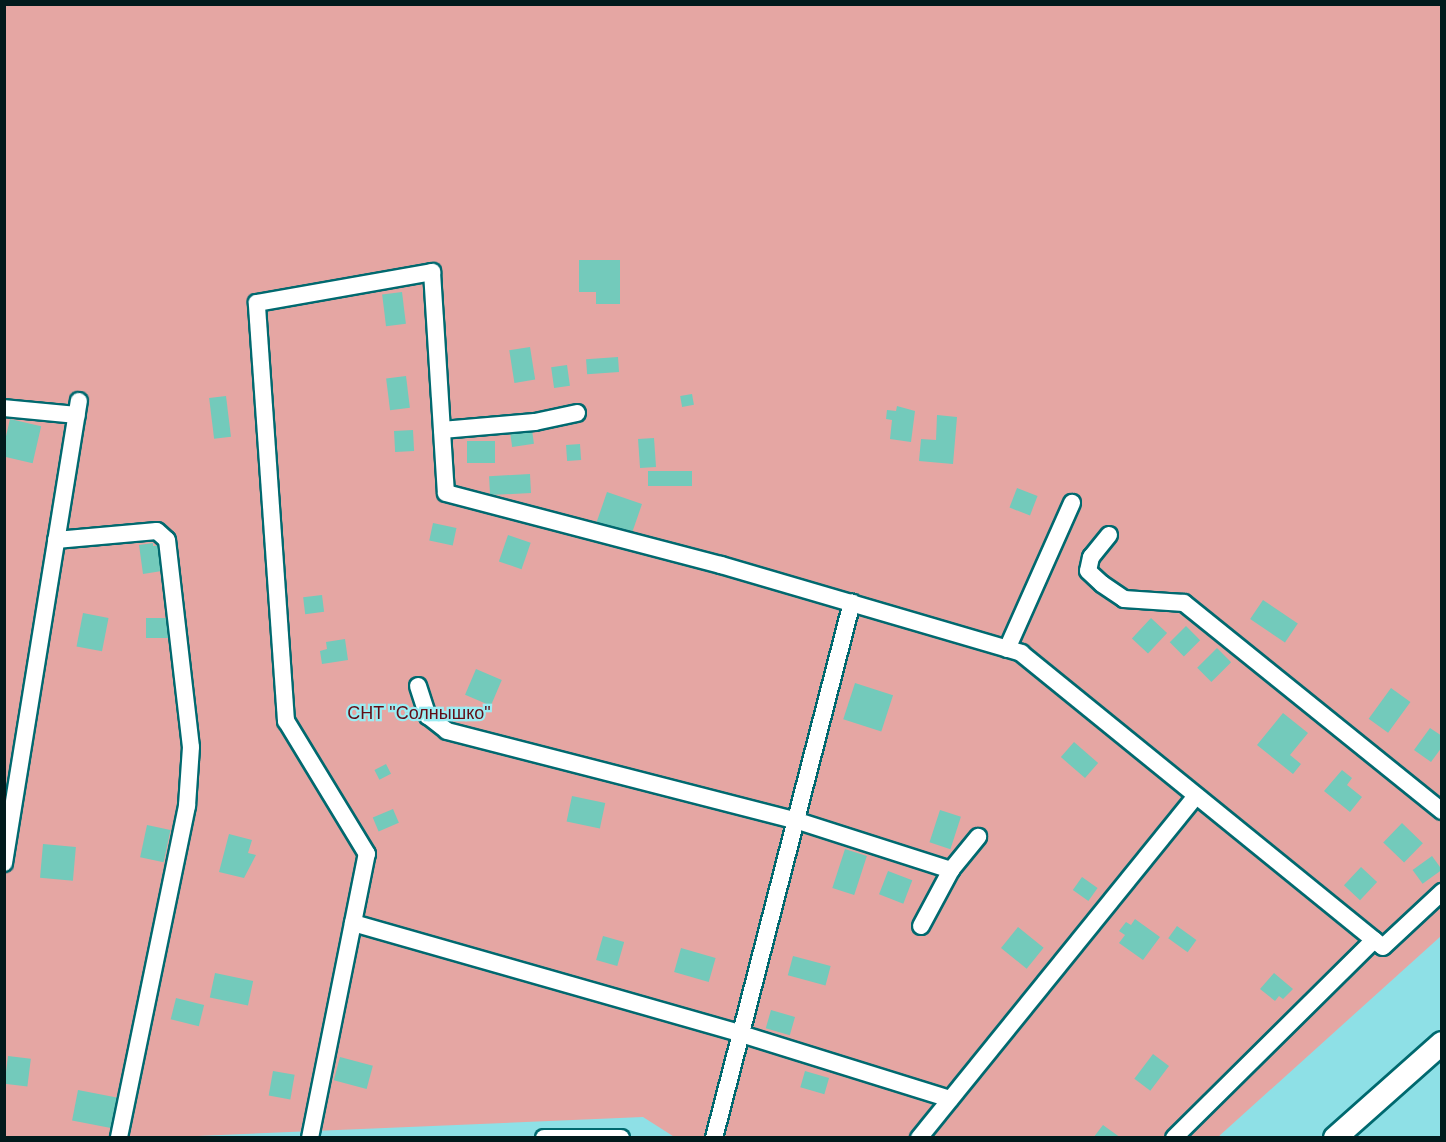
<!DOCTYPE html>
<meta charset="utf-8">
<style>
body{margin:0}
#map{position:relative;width:1446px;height:1142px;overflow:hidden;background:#8ee0e6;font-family:Helvetica,sans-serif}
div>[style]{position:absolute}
.green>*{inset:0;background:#e5a6a3}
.building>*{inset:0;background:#73cabb;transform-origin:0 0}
.roads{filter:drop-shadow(2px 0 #00696f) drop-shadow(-2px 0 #00696f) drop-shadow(0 2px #00696f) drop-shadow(0 -2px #00696f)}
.street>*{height:16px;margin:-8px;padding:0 8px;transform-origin:8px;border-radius:8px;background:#fff}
.secondary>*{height:22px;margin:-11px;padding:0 11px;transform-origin:11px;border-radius:11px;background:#fff}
span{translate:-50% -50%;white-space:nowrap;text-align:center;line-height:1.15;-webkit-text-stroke:4.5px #9bedf3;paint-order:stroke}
.park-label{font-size:18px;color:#620d16}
.frame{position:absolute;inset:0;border:6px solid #011a1c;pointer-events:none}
</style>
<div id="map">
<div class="green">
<div style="clip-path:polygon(5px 5px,1441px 5px,1441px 936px,1218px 1137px,676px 1138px,643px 1117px,174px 1137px,5px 1138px)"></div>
</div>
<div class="building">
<div style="clip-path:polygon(579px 260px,620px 260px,620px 304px,596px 304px,596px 292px,579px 292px)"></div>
<div style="left:402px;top:292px;width:32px;height:20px;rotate:83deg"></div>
<div style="left:530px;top:347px;width:33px;height:21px;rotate:81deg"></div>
<div style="left:618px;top:357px;width:15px;height:32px;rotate:86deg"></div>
<div style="left:567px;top:365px;width:21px;height:16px;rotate:82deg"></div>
<div style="left:406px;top:376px;width:32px;height:20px;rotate:83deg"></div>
<div style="left:692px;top:394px;width:11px;height:12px;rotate:80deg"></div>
<div style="left:226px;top:396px;width:41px;height:17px;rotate:83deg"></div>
<div style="clip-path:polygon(897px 406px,915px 411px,911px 442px,890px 439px,892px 420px,886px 419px,887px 410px,896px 411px)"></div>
<div style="clip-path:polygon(937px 415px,957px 417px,953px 464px,919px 461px,921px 439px,936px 440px)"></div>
<div style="left:10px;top:419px;width:32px;height:38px;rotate:13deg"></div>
<div style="left:413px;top:430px;width:21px;height:19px;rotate:87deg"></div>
<div style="left:532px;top:430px;width:14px;height:22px;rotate:82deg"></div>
<div style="left:654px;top:438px;width:29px;height:16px;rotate:86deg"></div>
<div style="left:495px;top:441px;width:22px;height:28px;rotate:90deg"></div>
<div style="left:580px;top:444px;width:16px;height:14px;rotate:86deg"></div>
<div style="left:692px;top:471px;width:15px;height:44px;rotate:90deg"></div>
<div style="left:530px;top:474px;width:19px;height:41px;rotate:87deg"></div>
<div style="left:1017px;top:488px;width:22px;height:21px;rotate:21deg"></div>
<div style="left:607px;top:492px;width:37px;height:32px;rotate:19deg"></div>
<div style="left:433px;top:523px;width:24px;height:18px;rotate:12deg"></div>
<div style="left:508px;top:535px;width:24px;height:28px;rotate:19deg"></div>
<div style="clip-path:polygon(153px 543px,153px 546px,164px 545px,168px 570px,143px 574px,139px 545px)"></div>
<div style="left:322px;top:595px;width:17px;height:19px;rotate:83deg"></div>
<div style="left:1263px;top:600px;width:42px;height:23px;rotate:34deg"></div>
<div style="left:83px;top:613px;width:26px;height:34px;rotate:11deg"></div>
<div style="left:146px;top:618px;width:22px;height:20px"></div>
<div style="left:1151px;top:618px;width:22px;height:28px;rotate:43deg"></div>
<div style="left:1186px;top:626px;width:20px;height:23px;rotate:45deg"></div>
<div style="clip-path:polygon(345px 639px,348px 660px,322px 664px,320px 651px,327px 649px,326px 642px)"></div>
<div style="left:1217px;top:648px;width:20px;height:28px;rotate:45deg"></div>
<div style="left:476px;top:669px;width:28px;height:28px;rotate:23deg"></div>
<div style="left:855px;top:683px;width:40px;height:38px;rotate:18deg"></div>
<div style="left:1391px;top:688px;width:24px;height:38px;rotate:36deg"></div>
<div style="clip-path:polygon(1283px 713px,1308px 733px,1290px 755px,1301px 764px,1293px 774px,1257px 745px)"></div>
<div style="clip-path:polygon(1430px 728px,1442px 736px,1442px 747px,1431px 762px,1414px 750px)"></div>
<div style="left:1074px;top:742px;width:32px;height:20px;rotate:41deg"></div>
<div style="left:386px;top:764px;width:11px;height:13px;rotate:63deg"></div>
<div style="clip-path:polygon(1342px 770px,1352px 778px,1347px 785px,1362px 797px,1350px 812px,1324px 791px)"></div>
<div style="left:572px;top:796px;width:34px;height:26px;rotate:12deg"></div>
<div style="left:393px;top:809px;width:15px;height:22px;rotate:67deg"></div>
<div style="left:940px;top:810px;width:22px;height:34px;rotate:18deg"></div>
<div style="left:1402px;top:823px;width:29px;height:27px;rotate:44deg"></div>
<div style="left:147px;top:825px;width:24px;height:33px;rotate:12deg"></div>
<div style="clip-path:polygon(229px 834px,252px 840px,248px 853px,256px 855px,244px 878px,219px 872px)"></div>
<div style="left:43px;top:844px;width:33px;height:34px;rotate:5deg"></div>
<div style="left:845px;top:849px;width:23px;height:41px;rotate:18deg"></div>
<div style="left:1432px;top:856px;width:17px;height:24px;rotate:54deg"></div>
<div style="left:1361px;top:867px;width:22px;height:25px;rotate:43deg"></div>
<div style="left:888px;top:871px;width:26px;height:25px;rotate:21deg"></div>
<div style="left:1082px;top:877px;width:19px;height:16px;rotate:35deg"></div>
<div style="clip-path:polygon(1135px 919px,1160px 937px,1143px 960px,1119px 943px,1125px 935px,1119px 931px,1126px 922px,1131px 925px)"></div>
<div style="left:1177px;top:926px;width:24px;height:15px;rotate:36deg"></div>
<div style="left:1018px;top:927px;width:33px;height:27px;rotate:39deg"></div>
<div style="left:603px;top:936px;width:22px;height:25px;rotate:16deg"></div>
<div style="left:681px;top:948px;width:36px;height:25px;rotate:16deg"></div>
<div style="left:793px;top:956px;width:39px;height:20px;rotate:15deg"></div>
<div style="left:215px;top:973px;width:39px;height:25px;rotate:12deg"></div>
<div style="clip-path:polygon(1274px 973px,1293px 989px,1283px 999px,1279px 996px,1275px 1001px,1260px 989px)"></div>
<div style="left:176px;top:998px;width:29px;height:22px;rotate:14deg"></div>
<div style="left:771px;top:1010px;width:25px;height:19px;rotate:16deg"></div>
<div style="left:1153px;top:1054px;width:20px;height:31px;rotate:37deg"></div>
<div style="left:8px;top:1056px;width:23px;height:28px;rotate:7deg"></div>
<div style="left:340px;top:1057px;width:34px;height:24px;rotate:15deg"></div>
<div style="left:273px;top:1071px;width:22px;height:25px;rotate:10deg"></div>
<div style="left:805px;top:1071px;width:25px;height:17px;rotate:16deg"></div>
<div style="left:78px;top:1090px;width:46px;height:31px;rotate:11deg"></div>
<div style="clip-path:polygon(1103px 1125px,1121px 1138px,1093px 1138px)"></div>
</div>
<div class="roads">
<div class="street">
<div style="left:4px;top:408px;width:73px;rotate:5.5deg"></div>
<div style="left:442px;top:430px;width:93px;rotate:-4.9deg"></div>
<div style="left:535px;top:422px;width:43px;rotate:-12.1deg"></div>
<div style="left:1109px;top:535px;width:28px;rotate:129deg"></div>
<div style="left:1091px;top:557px;width:14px;rotate:102deg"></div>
<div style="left:1088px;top:571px;width:19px;rotate:43deg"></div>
<div style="left:1102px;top:584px;width:27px;rotate:34deg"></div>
<div style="left:1124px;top:599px;width:60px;rotate:3.8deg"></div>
<div style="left:1184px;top:603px;width:331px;rotate:38.9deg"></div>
<div style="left:56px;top:540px;width:101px;rotate:-5.1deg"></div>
<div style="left:157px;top:531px;width:13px;rotate:42deg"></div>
<div style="left:167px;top:540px;width:208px;rotate:83.4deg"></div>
<div style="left:191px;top:747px;width:59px;rotate:93.9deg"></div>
<div style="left:187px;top:806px;width:339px;rotate:101.6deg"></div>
<div style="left:1007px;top:649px;width:160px;rotate:-66deg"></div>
<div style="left:418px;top:686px;width:32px;rotate:72deg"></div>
<div style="left:428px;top:716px;width:24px;rotate:38deg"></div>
<div style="left:447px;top:731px;width:362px;rotate:14.4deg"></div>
<div style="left:798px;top:821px;width:161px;rotate:17.8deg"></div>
<div style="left:4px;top:863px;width:468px;rotate:-80.8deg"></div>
<div style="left:353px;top:923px;width:400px;rotate:15.9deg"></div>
<div style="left:738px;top:1033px;width:222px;rotate:17.3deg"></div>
<div style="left:921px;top:926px;width:64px;rotate:-61.8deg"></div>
<div style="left:951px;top:870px;width:43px;rotate:-50.7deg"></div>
<div style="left:1374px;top:940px;width:11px;rotate:38deg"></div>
<div style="left:1383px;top:947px;width:81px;rotate:-43deg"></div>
<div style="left:310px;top:1138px;width:290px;rotate:-78.7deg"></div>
<div style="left:367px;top:854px;width:156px;rotate:-121.3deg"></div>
<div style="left:286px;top:721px;width:419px;rotate:-94deg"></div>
<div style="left:257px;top:303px;width:178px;rotate:-10deg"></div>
<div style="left:432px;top:272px;width:221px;rotate:86.4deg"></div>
<div style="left:446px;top:493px;width:284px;rotate:14.7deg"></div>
<div style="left:721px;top:565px;width:313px;rotate:16.3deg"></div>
<div style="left:1021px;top:653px;width:455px;rotate:39.1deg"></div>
<div style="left:1374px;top:940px;width:281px;rotate:135.3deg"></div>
<div style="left:544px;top:1138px;width:77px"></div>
<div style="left:714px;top:1138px;width:553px;rotate:-75.56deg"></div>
<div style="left:919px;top:1138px;width:440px;rotate:-51deg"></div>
</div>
<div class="secondary">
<div style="left:1335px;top:1138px;width:143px;rotate:-41.6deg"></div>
</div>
</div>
<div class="park-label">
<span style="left:419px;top:713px">СНТ "Солнышко"</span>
</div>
<div class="frame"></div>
</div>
